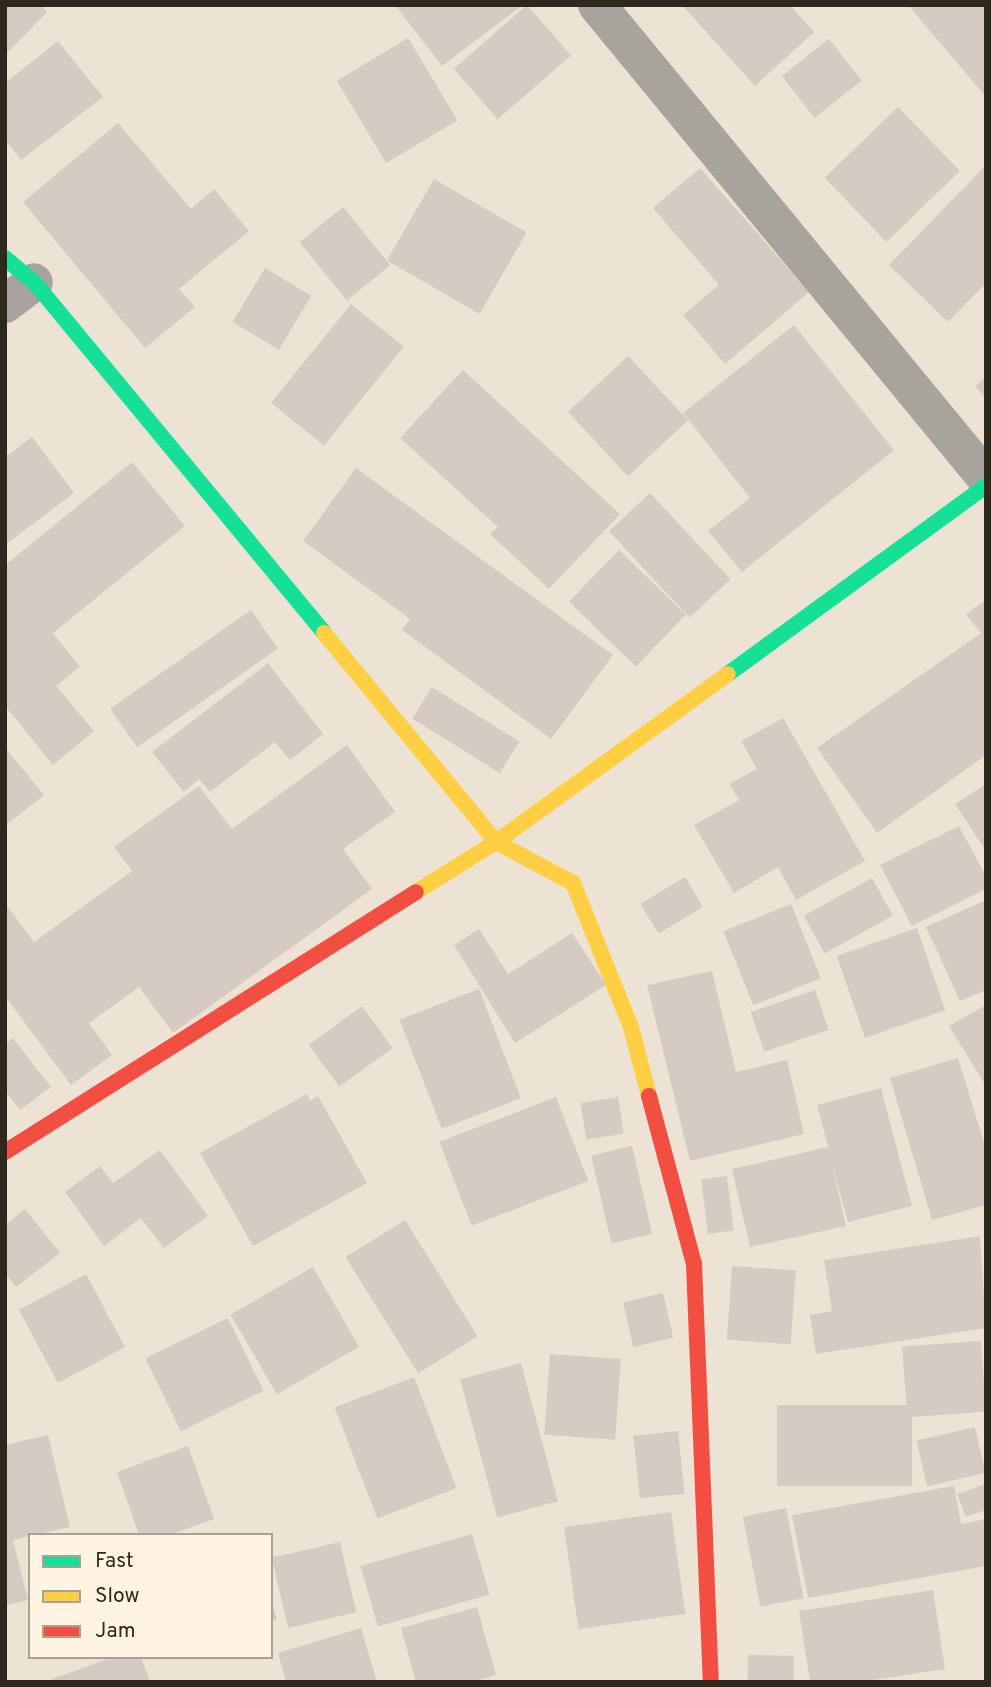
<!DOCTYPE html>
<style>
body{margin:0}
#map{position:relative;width:991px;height:1687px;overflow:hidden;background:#ece3d4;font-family:Overpass,sans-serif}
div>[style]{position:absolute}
.building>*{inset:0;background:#d6cbc3;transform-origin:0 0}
.street>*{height:38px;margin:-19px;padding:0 19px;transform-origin:19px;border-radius:19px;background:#a8a39d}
.fast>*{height:16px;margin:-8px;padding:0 8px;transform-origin:8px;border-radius:8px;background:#16e098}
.slow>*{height:16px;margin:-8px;padding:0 8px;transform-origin:8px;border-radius:8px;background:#ffcf43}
.jam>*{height:16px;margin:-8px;padding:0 8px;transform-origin:8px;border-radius:8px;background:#f24e42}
span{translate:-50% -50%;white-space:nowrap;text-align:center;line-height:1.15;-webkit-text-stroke:5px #fff4e2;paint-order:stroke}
.frame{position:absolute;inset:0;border:7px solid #2f281d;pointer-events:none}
.legend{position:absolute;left:28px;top:1533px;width:245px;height:126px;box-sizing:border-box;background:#fff4e2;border:2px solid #aca293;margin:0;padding:9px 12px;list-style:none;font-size:21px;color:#2f281d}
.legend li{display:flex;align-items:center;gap:14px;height:35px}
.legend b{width:35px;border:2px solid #aca293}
</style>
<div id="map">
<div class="building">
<div style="clip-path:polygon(5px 5px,41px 5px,47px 12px,5px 55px)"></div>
<div style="clip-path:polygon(395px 5px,523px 5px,442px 66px)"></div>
<div style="left:527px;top:5px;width:67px;height:97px;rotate:49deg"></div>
<div style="clip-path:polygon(682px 5px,790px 5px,814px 32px,755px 86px)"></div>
<div style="clip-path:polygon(908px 5px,986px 5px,986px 97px)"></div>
<div style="left:408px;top:38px;width:96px;height:83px;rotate:59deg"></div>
<div style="left:829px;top:39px;width:53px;height:60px;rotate:52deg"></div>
<div style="clip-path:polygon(58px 41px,103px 97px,21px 160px,5px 140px,5px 83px)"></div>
<div style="left:898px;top:107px;width:89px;height:102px;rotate:46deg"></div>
<div style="clip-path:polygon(118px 123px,191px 209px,214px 189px,249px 231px,179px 289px,195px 307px,145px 348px,23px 202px)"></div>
<div style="clip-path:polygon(986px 165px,986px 283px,948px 322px,889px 265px)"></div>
<div style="clip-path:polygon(700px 168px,809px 292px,725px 364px,683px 315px,719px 285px,653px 208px)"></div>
<div style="left:434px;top:179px;width:107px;height:94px;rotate:30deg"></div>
<div style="left:343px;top:207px;width:75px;height:56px;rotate:51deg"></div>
<div style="left:265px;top:268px;width:54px;height:63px;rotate:31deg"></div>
<div style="left:351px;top:304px;width:68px;height:127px;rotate:39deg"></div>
<div style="clip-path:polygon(794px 325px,894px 450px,742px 572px,708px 531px,750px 498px,683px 413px)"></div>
<div style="left:628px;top:356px;width:88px;height:82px;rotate:47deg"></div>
<div style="clip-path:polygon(463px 370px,620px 514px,549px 589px,490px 534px,498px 527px,400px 438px)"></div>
<div style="clip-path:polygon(986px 377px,986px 399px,975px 386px)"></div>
<div style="clip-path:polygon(32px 437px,74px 493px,5px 545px,5px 457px)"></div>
<div style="clip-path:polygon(132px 462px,185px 526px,53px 633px,80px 667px,56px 686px,94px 731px,53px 765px,5px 706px,5px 565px)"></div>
<div style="clip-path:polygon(356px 468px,613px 655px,551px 739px,402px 630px,410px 619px,303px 541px)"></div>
<div style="left:650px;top:493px;width:118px;height:56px;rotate:47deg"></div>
<div style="left:619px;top:550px;width:93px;height:72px;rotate:44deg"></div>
<div style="clip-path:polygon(986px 600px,986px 755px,877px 833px,817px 748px,981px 633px,966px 614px)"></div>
<div style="left:251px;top:610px;width:47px;height:172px;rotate:55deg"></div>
<div style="clip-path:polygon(268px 663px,323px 734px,290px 760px,275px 742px,210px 792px,199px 779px,184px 792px,152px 752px)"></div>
<div style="left:432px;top:687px;width:103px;height:37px;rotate:32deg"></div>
<div style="clip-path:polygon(783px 718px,865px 861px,796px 900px,778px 867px,734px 893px,694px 825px,739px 800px,729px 784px,757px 769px,741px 741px)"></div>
<div style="clip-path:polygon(347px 745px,395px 812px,343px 849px,372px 889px,173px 1033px,139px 987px,89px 1023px,112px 1055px,71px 1085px,8px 1000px,5px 1002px,5px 903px,34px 942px,132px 871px,114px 847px,199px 786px,232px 829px)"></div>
<div style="clip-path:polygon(5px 747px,44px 795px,5px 826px)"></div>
<div style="clip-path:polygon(986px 784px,986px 851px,955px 804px)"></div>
<div style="clip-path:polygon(959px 826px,986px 876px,986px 889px,912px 926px,880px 865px)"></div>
<div style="left:685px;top:877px;width:35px;height:52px;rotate:59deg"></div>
<div style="left:872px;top:878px;width:43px;height:78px;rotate:61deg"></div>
<div style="clip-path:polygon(986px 900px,986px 990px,960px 1001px,926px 927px)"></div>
<div style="left:791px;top:904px;width:80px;height:73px;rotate:68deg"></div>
<div style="left:917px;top:928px;width:87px;height:85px;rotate:71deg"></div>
<div style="clip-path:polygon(479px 929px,508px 974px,572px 933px,606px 985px,515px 1043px,454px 945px)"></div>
<div style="clip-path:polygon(712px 971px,736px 1072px,787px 1060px,804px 1134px,690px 1161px,647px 985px)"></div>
<div style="left:479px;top:989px;width:117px;height:85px;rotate:69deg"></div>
<div style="left:815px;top:990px;width:42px;height:68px;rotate:71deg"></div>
<div style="clip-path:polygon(986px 1005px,986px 1086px,949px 1026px)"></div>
<div style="left:362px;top:1006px;width:52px;height:66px;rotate:54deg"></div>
<div style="clip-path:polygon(13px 1038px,51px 1087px,20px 1110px,5px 1091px,5px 1044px)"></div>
<div style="clip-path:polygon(958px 1058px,986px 1149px,986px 1205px,932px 1220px,890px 1078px)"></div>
<div style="clip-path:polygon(881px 1088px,912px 1206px,848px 1222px,833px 1168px,846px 1226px,750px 1247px,732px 1169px,828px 1147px,817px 1105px)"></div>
<div style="clip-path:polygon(307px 1094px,310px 1101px,318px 1096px,367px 1183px,253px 1246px,200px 1153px)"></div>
<div style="left:556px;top:1097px;width:90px;height:125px;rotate:69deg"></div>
<div style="left:618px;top:1097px;width:37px;height:38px;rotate:81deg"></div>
<div style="left:632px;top:1146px;width:90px;height:42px;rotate:77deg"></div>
<div style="clip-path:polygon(160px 1150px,208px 1216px,164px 1248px,141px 1218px,104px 1246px,65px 1192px,100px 1166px,113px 1183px)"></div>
<div style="left:727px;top:1176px;width:55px;height:26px;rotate:83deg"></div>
<div style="clip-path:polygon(25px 1209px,60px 1253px,16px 1287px,5px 1273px,5px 1225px)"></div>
<div style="left:405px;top:1220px;width:137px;height:70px;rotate:58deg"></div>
<div style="clip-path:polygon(980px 1236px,986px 1328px,816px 1354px,810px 1315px,832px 1311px,824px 1260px)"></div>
<div style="left:732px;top:1266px;width:64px;height:74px;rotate:4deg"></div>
<div style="left:313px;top:1267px;width:92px;height:95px;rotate:60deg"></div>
<div style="left:86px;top:1274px;width:83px;height:76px;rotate:62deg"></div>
<div style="left:663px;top:1293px;width:46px;height:41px;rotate:77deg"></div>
<div style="left:228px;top:1318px;width:81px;height:92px;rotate:64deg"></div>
<div style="left:981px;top:1341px;width:71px;height:79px;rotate:86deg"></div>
<div style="left:550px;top:1354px;width:71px;height:81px;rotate:4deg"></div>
<div style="left:521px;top:1363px;width:143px;height:63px;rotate:75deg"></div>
<div style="left:414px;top:1377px;width:119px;height:85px;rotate:69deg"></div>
<div style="left:777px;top:1405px;width:135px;height:81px"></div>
<div style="left:975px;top:1427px;width:47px;height:60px;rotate:77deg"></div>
<div style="left:678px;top:1431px;width:63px;height:45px;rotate:84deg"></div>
<div style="clip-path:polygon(48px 1435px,70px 1527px,13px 1540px,28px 1600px,5px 1606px,5px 1445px)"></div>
<div style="clip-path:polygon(188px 1446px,214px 1519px,169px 1535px,139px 1535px,117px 1472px)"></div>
<div style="clip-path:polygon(986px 1484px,986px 1510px,966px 1517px,957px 1494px)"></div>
<div style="clip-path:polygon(954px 1486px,961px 1524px,986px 1519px,986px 1566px,808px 1598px,792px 1515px)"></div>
<div style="left:786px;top:1508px;width:92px;height:44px;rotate:79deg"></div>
<div style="left:671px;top:1512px;width:103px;height:108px;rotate:82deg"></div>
<div style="left:472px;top:1534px;width:63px;height:116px;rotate:74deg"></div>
<div style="left:340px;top:1542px;width:72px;height:70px;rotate:77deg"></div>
<div style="clip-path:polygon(933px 1590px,945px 1669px,860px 1682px,810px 1682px,799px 1611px)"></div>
<div style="clip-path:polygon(271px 1599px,277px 1620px,271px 1621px)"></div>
<div style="clip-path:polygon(477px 1607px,496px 1675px,473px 1682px,416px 1682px,401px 1628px)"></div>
<div style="clip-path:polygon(361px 1628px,377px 1682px,286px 1682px,278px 1653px)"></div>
<div style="left:748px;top:1655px;width:46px;height:27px;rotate:1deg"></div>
<div style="clip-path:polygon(113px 1657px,141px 1657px,150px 1682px,44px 1682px)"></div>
</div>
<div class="street">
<div style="left:597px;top:5px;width:612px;rotate:50.57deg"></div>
<div style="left:5px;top:304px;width:36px;rotate:-37deg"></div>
</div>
<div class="fast">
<div style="left:5px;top:258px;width:38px;rotate:40deg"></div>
<div style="left:34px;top:282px;width:455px;rotate:50.4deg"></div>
<div style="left:728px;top:674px;width:319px;rotate:-36.1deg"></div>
</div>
<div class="slow">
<div style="left:324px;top:633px;width:271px;rotate:50.5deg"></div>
<div style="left:496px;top:842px;width:87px;rotate:28deg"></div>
<div style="left:573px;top:883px;width:155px;rotate:68.1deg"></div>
<div style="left:631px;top:1027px;width:71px;rotate:75.4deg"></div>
<div style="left:416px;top:892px;width:94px;rotate:-32deg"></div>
<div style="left:496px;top:842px;width:286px;rotate:-35.9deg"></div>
</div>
<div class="jam">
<div style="left:649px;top:1096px;width:174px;rotate:75deg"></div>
<div style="left:694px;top:1264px;width:418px;rotate:87.7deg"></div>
<div style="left:5px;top:1152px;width:486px;rotate:-32.3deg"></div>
</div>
<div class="frame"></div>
<ul class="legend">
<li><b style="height:9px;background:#16e098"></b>Fast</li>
<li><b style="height:9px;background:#ffcf43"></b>Slow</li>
<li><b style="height:9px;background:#f24e42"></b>Jam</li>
</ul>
</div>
